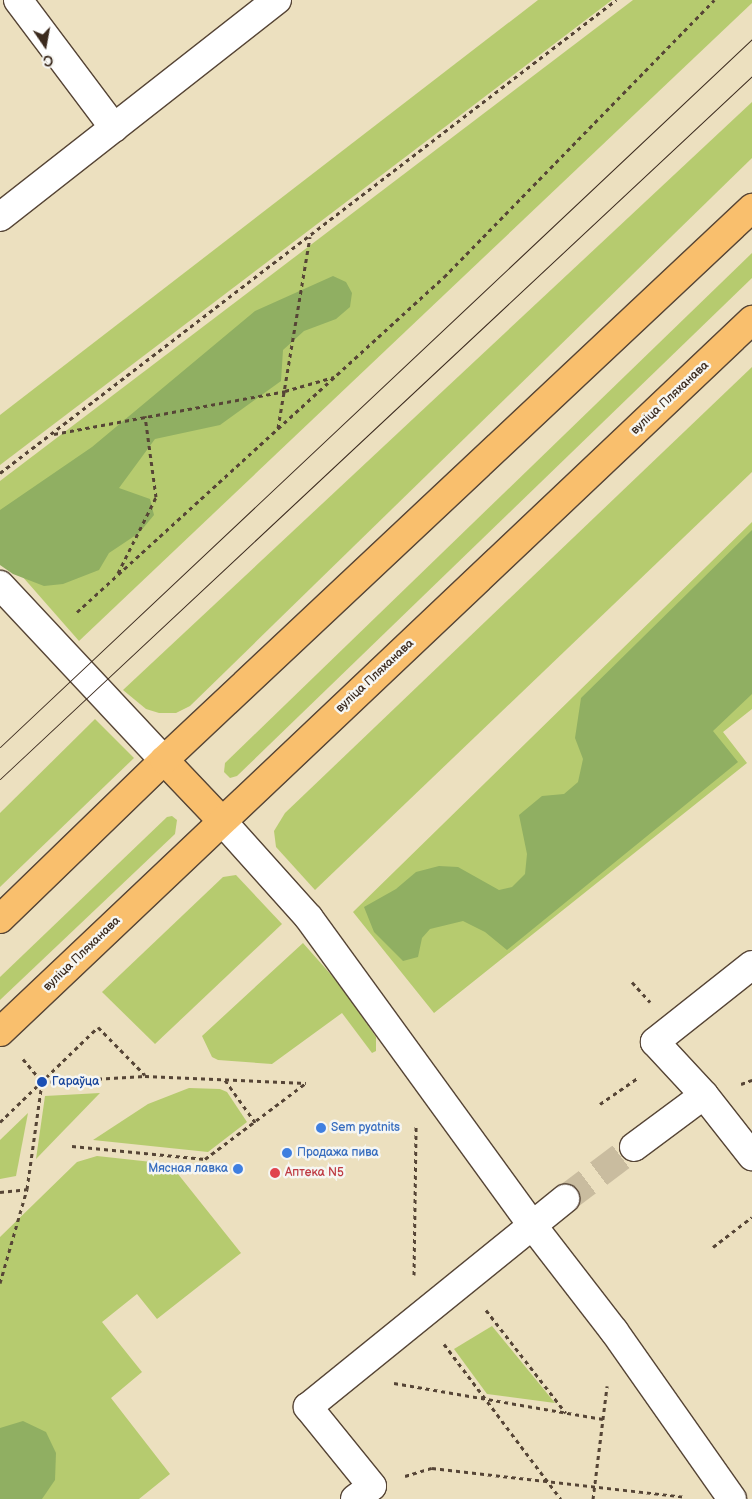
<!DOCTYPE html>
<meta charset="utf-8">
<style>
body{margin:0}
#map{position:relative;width:752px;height:1499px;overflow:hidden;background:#ece0bf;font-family:"Balsamiq Sans",sans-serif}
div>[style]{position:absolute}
.green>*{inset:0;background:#b6cb6f}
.forest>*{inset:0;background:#90af62}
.minor-tunnel>*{height:28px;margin-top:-14px;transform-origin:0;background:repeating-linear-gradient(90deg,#c9bc9f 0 28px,transparent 0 42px)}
.path>*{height:3px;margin-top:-1.5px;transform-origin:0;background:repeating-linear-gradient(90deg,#564536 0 4px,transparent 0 8px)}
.roads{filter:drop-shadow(1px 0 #564536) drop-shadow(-1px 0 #564536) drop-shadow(0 1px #564536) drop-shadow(0 -1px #564536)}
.minor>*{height:28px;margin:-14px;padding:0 14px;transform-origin:14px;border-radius:14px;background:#fff}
.major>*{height:28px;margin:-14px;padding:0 14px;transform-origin:14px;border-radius:14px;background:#f9bf6d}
.tram>*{height:1px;margin:-0.5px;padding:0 0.5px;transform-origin:0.5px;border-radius:0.5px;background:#3b2a1e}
.dots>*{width:14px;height:14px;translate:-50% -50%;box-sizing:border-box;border:2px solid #f6f6f2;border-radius:50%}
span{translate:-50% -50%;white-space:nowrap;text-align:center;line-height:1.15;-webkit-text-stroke:5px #f6f6f2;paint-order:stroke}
.street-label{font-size:12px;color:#3b2a1e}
.transit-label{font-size:12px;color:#164399}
.left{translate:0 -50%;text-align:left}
.shop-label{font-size:12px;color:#366cbe}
.right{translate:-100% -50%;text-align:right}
.health-label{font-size:12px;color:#be3a42}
.north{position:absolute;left:20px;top:20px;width:50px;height:50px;-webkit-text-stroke:4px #f6f6f2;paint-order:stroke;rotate:168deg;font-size:14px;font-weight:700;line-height:20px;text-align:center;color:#3b2a1e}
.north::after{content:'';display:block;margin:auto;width:18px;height:22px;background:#3b2a1e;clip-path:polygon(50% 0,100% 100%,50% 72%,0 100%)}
</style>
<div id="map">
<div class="green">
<div style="clip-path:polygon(538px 0,612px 0,0 465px,0 415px)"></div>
<div style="clip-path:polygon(633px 0,752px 0,752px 3px,79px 641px,0 551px,0 481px)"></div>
<div style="clip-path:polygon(752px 102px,752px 158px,190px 706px,176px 713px,159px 713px,146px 709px,123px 690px)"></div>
<div style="clip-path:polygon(752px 253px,752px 278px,237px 776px,230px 778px,224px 772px,225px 763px)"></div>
<div style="clip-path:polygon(752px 367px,752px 472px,315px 890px,276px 847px,274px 831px,285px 813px)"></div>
<div style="clip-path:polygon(752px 522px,752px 709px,723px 732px,747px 763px,434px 1013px,353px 912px)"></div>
<div style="clip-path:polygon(95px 719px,134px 758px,0 887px,0 813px)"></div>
<div style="clip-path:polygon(172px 816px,177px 820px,175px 834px,0 1000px,0 977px,167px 817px)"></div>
<div style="clip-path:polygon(236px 875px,282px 924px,155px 1044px,102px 992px,223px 877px)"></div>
<div style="clip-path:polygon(303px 943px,341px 986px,376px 1037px,376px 1051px,372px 1053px,342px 1013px,272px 1064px,218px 1060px,212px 1057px,202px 1036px)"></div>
<div style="clip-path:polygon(189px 1088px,220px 1089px,227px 1092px,247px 1122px,208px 1152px,93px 1140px,148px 1104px)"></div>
<div style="clip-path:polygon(100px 1093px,36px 1159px,45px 1096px)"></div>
<div style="clip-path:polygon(28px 1113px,16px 1176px,0 1179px,0 1140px)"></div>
<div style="clip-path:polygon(97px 1156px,170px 1164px,241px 1253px,157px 1319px,137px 1294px,102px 1322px,142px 1372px,111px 1398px,170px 1474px,139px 1499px,0 1499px,0 1237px,77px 1162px)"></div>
<div style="clip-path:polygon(492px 1326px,555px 1403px,487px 1394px,454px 1349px)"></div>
</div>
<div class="forest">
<div style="clip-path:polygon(333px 276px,346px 282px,352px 293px,350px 307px,336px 319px,304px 331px,283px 350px,281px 381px,220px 425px,155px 439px,119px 488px,150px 499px,154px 515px,139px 533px,109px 553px,99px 570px,63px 584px,44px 586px,13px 574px,0 565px,0 510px,92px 447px,255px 311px)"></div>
<div style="clip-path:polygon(752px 530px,752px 694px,713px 731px,738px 762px,507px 950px,485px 932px,463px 921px,430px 929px,422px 938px,418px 957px,403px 961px,374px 932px,364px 907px,396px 889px,416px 872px,439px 866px,458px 867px,499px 890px,512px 887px,525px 874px,527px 854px,519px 815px,542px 796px,564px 794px,578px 782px,583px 759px,575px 738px,581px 698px)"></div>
<div style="clip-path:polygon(23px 1421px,46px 1432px,56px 1453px,55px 1480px,42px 1499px,0 1499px,0 1428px)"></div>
</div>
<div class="minor-tunnel">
<div style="left:565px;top:1199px;width:86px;rotate:-37deg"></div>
</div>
<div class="path">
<div style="left:278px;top:428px;width:194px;rotate:-80.5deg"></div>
<div style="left:54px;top:434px;width:235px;rotate:-10.5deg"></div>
<div style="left:285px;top:391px;width:51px;rotate:-15.9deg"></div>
<div style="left:0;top:473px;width:777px;rotate:-37.52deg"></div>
<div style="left:118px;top:573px;width:85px;rotate:-63.4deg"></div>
<div style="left:156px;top:497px;width:82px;rotate:-97.7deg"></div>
<div style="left:77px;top:612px;width:497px;rotate:-42.4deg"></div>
<div style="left:444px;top:277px;width:387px;rotate:-45.7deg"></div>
<div style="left:632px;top:982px;width:27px;rotate:48deg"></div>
<div style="left:23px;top:1059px;width:30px;rotate:50deg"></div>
<div style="left:225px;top:1080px;width:52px;rotate:54.5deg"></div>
<div style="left:741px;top:1084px;width:12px;rotate:-20deg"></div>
<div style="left:600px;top:1104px;width:47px;rotate:-34.7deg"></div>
<div style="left:0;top:1122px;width:136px;rotate:-44.1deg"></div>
<div style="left:98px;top:1027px;width:67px;rotate:45.6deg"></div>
<div style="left:72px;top:1146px;width:134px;rotate:5.6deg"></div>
<div style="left:205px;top:1159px;width:126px;rotate:-37deg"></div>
<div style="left:0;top:1192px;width:27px;rotate:-6deg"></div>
<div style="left:713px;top:1247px;width:49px;rotate:-37.6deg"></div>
<div style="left:414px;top:1275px;width:149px;rotate:-89.2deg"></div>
<div style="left:0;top:1283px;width:98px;rotate:-74deg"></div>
<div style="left:27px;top:1189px;width:108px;rotate:-82deg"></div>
<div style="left:42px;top:1082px;width:103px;rotate:-3.3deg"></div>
<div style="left:145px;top:1076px;width:161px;rotate:2.5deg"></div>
<div style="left:486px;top:1310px;width:130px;rotate:52.2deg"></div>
<div style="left:444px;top:1344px;width:194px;rotate:53deg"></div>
<div style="left:394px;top:1383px;width:212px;rotate:9.8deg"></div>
<div style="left:405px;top:1476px;width:28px;rotate:-17deg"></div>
<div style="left:432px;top:1468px;width:255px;rotate:6.5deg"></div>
<div style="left:593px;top:1499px;width:114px;rotate:-82.9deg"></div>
</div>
<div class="roads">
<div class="minor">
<div style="left:18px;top:0;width:160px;rotate:53.1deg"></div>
<div style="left:0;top:217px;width:352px;rotate:-38.1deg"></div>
<div style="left:0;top:585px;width:240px;rotate:46.9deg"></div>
<div style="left:222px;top:821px;width:130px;rotate:48.1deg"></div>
<div style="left:309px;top:918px;width:379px;rotate:54deg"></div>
<div style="left:532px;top:1225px;width:134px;rotate:52.3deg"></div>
<div style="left:614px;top:1331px;width:205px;rotate:54.9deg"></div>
<div style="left:752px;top:965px;width:124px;rotate:141.6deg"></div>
<div style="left:655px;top:1042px;width:72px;rotate:47.2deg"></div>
<div style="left:704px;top:1095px;width:78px;rotate:51.8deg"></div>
<div style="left:634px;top:1147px;width:87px;rotate:-36.6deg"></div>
<div style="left:355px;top:1499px;width:21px;rotate:-37deg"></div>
<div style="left:372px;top:1486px;width:102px;rotate:-129deg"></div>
<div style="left:308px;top:1407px;width:331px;rotate:-39deg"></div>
</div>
<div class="major">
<div style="left:164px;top:760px;width:84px;rotate:46.4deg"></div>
<div style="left:0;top:919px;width:228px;rotate:-44.1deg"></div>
<div style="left:164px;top:760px;width:807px;rotate:-43.19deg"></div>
<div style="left:0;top:1032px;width:1036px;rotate:-43.43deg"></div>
</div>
</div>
<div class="tram">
<div style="left:0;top:747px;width:1033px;rotate:-43.27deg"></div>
<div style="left:0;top:779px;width:1029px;rotate:-43.07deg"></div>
</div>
<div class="dots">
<div style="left:42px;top:1082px;background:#1a4fb4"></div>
<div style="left:321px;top:1128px;background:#3f7fe0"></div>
<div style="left:287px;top:1153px;background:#3f7fe0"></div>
<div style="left:238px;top:1169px;background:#3f7fe0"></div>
<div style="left:275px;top:1173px;background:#e0444e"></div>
</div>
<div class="street-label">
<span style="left:670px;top:398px;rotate:-43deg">вуліца Пляханава</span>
<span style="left:375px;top:676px;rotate:-43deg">вуліца Пляханава</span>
<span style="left:82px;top:954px;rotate:-44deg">вуліца Пляханава</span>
</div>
<div class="transit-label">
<span class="left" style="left:52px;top:1082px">Гараўца</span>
</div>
<div class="shop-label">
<span class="left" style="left:331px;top:1128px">Sem pyatnits</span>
<span class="left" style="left:297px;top:1153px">Продажа пива</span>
<span class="right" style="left:228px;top:1169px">Мясная лавка</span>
</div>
<div class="health-label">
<span class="left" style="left:285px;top:1173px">Аптека N5</span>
</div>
<div class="north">С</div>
</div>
